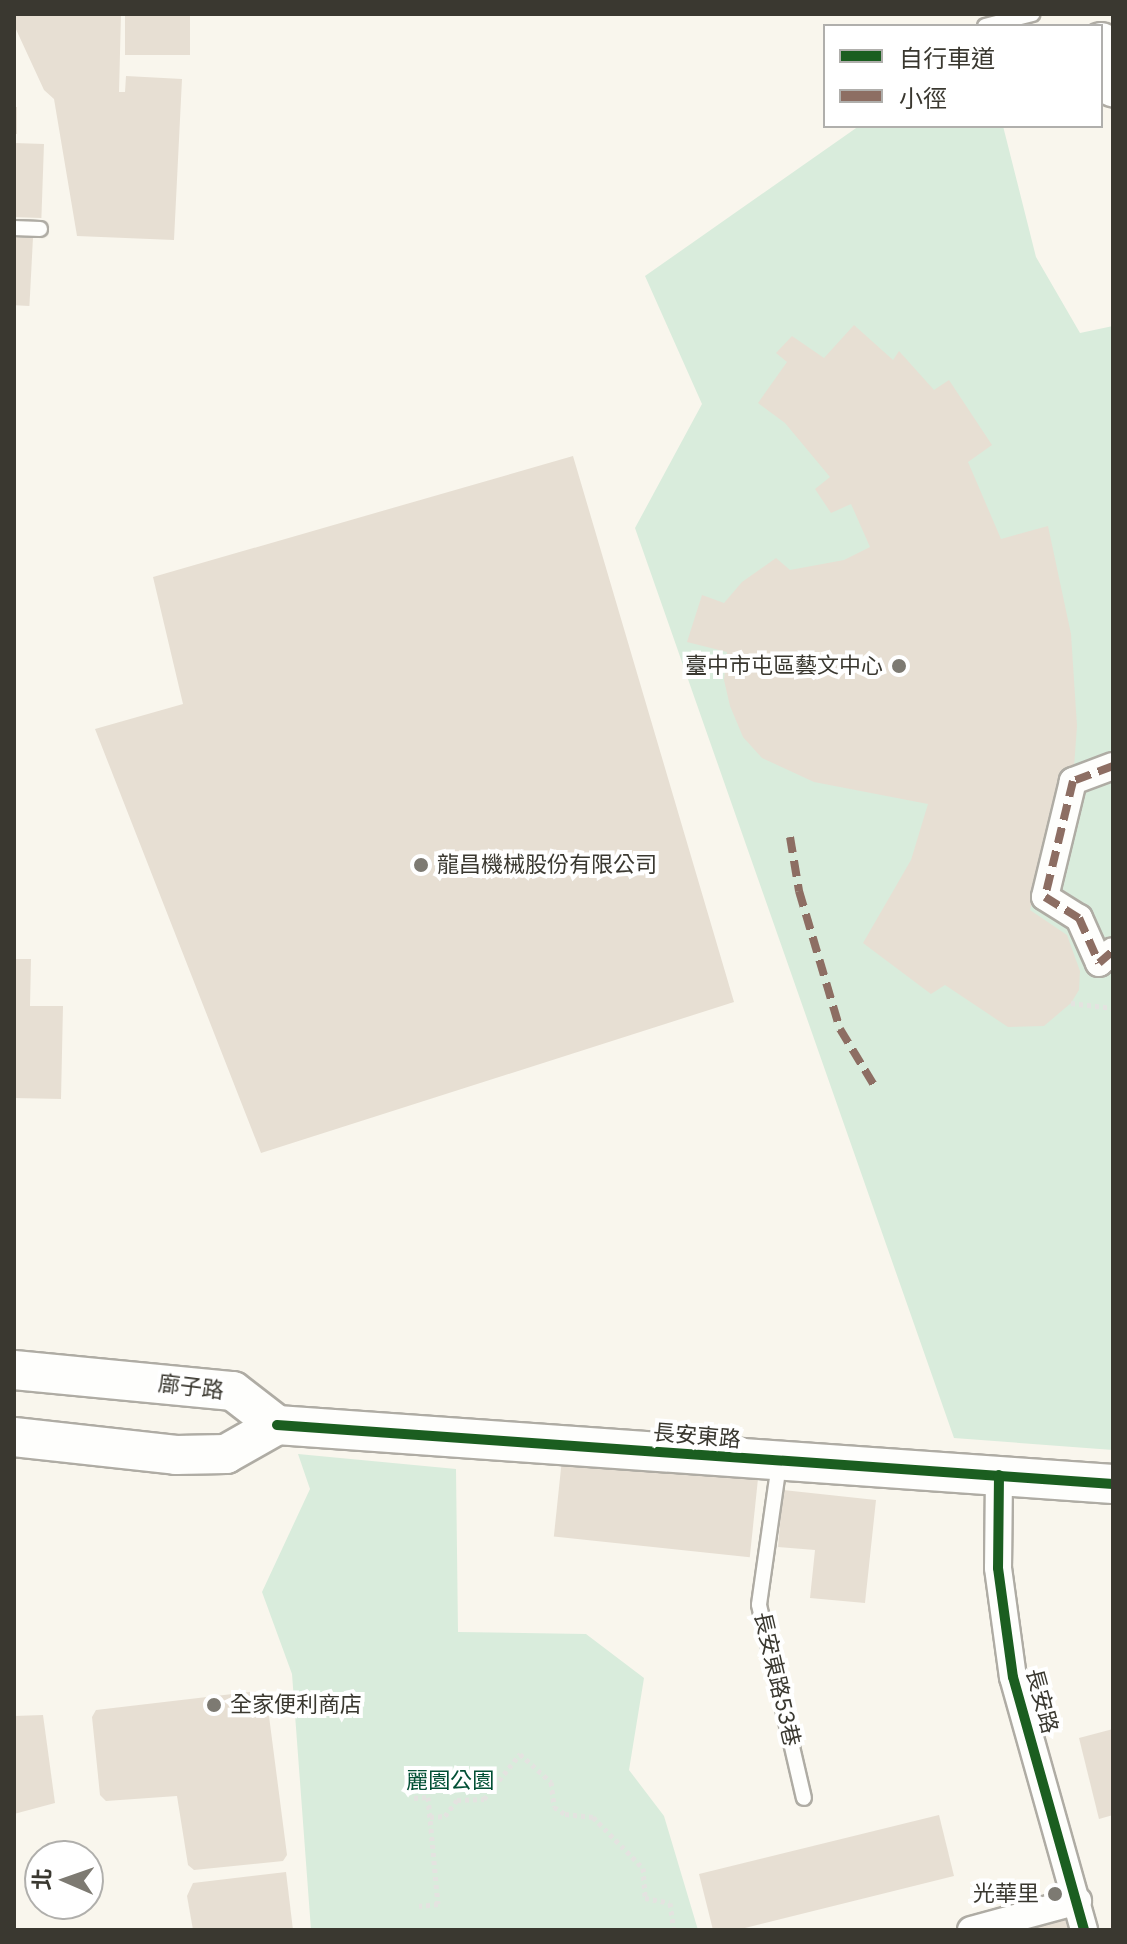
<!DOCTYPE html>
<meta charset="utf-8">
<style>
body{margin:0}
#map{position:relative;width:1127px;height:1944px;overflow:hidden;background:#f9f6ed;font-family:Inter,"Noto Sans TC",sans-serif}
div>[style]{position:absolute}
.green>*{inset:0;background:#d9ecdc}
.building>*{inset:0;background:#e7dfd3;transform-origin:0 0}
.path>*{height:5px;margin-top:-2.5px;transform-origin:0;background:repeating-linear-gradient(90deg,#e4e3e0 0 4px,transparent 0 8px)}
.roads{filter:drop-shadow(2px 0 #afaca4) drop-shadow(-2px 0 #afaca4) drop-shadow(0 2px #afaca4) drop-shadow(0 -2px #afaca4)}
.lane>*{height:14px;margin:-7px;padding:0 7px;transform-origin:7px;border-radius:7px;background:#fefefc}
.street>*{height:26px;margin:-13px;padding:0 13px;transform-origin:13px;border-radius:13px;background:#fefefc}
.secondary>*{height:38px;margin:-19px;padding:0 19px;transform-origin:19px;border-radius:19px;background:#fefefc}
.quiet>*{height:8px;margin-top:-4px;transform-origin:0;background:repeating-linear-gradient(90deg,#8d6e63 0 16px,transparent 0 24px)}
.cycleway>*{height:10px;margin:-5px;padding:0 5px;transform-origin:5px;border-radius:5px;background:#1b5e20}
.dots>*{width:22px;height:22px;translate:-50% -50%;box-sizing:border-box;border:4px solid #fff;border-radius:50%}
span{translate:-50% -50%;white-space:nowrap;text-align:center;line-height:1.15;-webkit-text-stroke:8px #fff;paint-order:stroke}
.poi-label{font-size:22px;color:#3a3830}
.right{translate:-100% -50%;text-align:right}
.left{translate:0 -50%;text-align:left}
.street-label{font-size:22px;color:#3a3830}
.park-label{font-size:22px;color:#025035}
.frame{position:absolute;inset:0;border:16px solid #3a3830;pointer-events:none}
.legend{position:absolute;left:823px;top:24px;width:280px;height:104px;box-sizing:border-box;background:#fff;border:2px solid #b0afac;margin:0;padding:10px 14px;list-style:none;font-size:24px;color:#3a3830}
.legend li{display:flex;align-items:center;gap:16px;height:40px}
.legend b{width:40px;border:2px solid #b0afac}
.north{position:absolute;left:24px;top:1840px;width:80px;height:80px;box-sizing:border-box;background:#fff;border:2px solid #b0afac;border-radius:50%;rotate:272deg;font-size:22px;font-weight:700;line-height:32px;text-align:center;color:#3a3830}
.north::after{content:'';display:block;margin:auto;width:28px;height:36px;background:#7d7a72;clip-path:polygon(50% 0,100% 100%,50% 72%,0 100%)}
</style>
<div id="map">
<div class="green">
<div style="clip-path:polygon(859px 126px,1003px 126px,1036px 257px,1080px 333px,1113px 326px,1113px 1450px,954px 1438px,635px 528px,702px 404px,645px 276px)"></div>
<div style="clip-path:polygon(298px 1454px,456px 1469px,458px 1632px,586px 1634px,644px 1678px,629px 1770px,664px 1816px,698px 1930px,311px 1930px,292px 1674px,262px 1592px,310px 1489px)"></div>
</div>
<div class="building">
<div style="clip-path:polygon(14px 14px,121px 14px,119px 92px,125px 92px,126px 76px,182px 79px,174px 240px,77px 236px,54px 99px,44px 90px,14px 25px)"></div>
<div style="left:125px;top:14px;width:65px;height:41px"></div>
<div style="left:14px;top:107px;width:3px;height:27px"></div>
<div style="left:14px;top:143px;width:30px;height:74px;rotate:2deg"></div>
<div style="left:14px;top:237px;width:19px;height:68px;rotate:3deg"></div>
<div style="clip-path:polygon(854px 325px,893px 360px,899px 351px,934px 390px,949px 380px,992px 445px,968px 462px,1001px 539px,1048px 526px,1071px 634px,1077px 726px,1073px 781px,1060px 780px,1049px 844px,1030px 910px,1067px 935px,1080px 971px,1079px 990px,1071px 1003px,1044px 1026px,1008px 1027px,945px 985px,931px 994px,863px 943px,911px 860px,928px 804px,814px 782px,762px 758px,743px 737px,730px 706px,724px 680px,727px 652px,687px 642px,702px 595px,724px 603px,742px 582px,776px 558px,790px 570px,844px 560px,870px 547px,851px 504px,831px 513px,815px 489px,830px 477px,785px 423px,758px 403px,787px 362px,776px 353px,792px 336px,824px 358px)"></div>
<div style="clip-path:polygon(573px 456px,734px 1002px,261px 1153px,95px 729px,183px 704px,153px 577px)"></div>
<div style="clip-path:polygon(14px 959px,31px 959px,30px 1006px,63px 1006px,61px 1099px,14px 1098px)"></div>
<div style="left:562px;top:1459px;width:197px;height:78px;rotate:6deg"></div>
<div style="clip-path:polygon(783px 1490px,876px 1500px,865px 1603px,810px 1598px,815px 1550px,778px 1547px)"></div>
<div style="clip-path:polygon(259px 1691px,266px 1693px,287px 1855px,283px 1861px,194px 1870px,188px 1865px,177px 1796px,106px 1801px,100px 1795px,92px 1717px,96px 1710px)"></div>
<div style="clip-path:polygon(43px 1715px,55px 1803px,14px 1814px,14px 1716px)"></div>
<div style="clip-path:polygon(1113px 1729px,1113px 1815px,1099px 1819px,1079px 1738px)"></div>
<div style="clip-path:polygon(939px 1815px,954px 1876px,737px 1930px,713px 1930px,699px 1874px)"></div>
<div style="clip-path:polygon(286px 1872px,293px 1930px,193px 1930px,187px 1896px,193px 1883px)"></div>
<div style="clip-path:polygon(1065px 1919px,1068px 1930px,1026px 1930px,1026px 1929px)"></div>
</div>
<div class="path">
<div style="left:1071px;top:1003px;width:42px;rotate:6.8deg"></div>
<div style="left:414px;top:1798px;width:14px;rotate:-4deg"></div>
<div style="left:428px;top:1797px;width:107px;rotate:84.7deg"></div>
<div style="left:438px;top:1904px;width:19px;rotate:174deg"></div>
<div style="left:430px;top:1817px;width:15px;rotate:-4deg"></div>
<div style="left:445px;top:1816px;width:20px;rotate:-53deg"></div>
<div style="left:457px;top:1800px;width:27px;rotate:-2deg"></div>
<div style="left:484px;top:1799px;width:58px;rotate:-51.3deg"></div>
<div style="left:520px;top:1754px;width:42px;rotate:42.1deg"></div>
<div style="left:551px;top:1782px;width:25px;rotate:83deg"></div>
<div style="left:554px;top:1807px;width:13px;rotate:32deg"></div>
<div style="left:565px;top:1814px;width:28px;rotate:6deg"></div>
<div style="left:593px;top:1817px;width:71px;rotate:45.6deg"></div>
<div style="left:643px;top:1868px;width:30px;rotate:86deg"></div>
<div style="left:645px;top:1898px;width:25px;rotate:11deg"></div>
<div style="left:670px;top:1903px;width:27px;rotate:82deg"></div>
</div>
<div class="roads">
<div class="lane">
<div style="left:985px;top:26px;width:49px;rotate:-14.3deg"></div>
<div style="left:14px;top:228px;width:26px;rotate:2deg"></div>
<div style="left:779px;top:1464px;width:142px;rotate:98.1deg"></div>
<div style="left:759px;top:1605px;width:198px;rotate:76.9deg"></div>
</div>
<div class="street">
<div style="left:1113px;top:766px;width:43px;rotate:159.4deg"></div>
<div style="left:1073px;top:781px;width:119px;rotate:103.6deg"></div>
<div style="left:1045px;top:897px;width:40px;rotate:32deg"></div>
<div style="left:1079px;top:918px;width:49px;rotate:66deg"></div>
<div style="left:1099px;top:963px;width:18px;rotate:-41deg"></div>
<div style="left:999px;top:1475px;width:93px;rotate:90.6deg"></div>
<div style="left:998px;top:1568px;width:110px;rotate:82.2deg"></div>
<div style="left:1013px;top:1677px;width:263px;rotate:74.3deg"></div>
<div style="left:971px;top:1930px;width:111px;rotate:-15.2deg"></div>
</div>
<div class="secondary">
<div style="left:1101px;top:42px;width:47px;rotate:75.1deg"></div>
<div style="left:14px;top:1370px;width:220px;rotate:5.5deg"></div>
<div style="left:233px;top:1391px;width:56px;rotate:37.7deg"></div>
<div style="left:277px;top:1425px;width:838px;rotate:4.04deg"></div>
<div style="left:14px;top:1437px;width:163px;rotate:6.3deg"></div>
<div style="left:176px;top:1455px;width:50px;rotate:-1.1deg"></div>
<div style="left:226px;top:1454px;width:59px;rotate:-29.6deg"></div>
</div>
</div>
<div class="quiet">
<div style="left:1113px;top:766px;width:43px;rotate:159.4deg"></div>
<div style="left:1073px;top:781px;width:119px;rotate:103.6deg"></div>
<div style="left:1045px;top:897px;width:40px;rotate:32deg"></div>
<div style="left:1079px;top:918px;width:49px;rotate:66deg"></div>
<div style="left:1099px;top:963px;width:18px;rotate:-41deg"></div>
<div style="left:790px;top:837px;width:55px;rotate:80.5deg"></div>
<div style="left:799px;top:891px;width:144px;rotate:73.5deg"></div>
<div style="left:840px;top:1029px;width:71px;rotate:58.8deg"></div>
</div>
<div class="cycleway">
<div style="left:277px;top:1425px;width:838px;rotate:4.04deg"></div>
<div style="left:999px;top:1475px;width:93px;rotate:90.6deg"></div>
<div style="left:998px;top:1568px;width:110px;rotate:82.2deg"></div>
<div style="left:1013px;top:1677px;width:263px;rotate:74.3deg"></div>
</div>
<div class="dots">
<div style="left:899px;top:666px;background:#7d7a72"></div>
<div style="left:421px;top:865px;background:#7d7a72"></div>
<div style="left:214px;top:1705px;background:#7d7a72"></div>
<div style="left:1055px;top:1894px;background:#7d7a72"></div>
</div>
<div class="poi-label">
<span class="right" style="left:883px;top:666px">臺中市屯區藝文中心</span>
<span class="left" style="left:437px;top:865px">龍昌機械股份有限公司</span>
<span class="left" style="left:230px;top:1705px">全家便利商店</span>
<span class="right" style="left:1039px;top:1894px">光華里</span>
</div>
<div class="street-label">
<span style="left:191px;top:1387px;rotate:7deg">廍子路</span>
<span style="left:697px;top:1436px;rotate:5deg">長安東路</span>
<span style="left:777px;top:1679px;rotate:77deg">長安東路53巷</span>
<span style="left:1042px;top:1701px;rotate:75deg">長安路</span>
</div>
<div class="park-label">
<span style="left:450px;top:1781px">麗園公園</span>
</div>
<div class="frame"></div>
<ul class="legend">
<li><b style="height:10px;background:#1b5e20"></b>自行車道</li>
<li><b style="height:10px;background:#8d6e63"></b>小徑</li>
</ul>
<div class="north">北</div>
</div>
